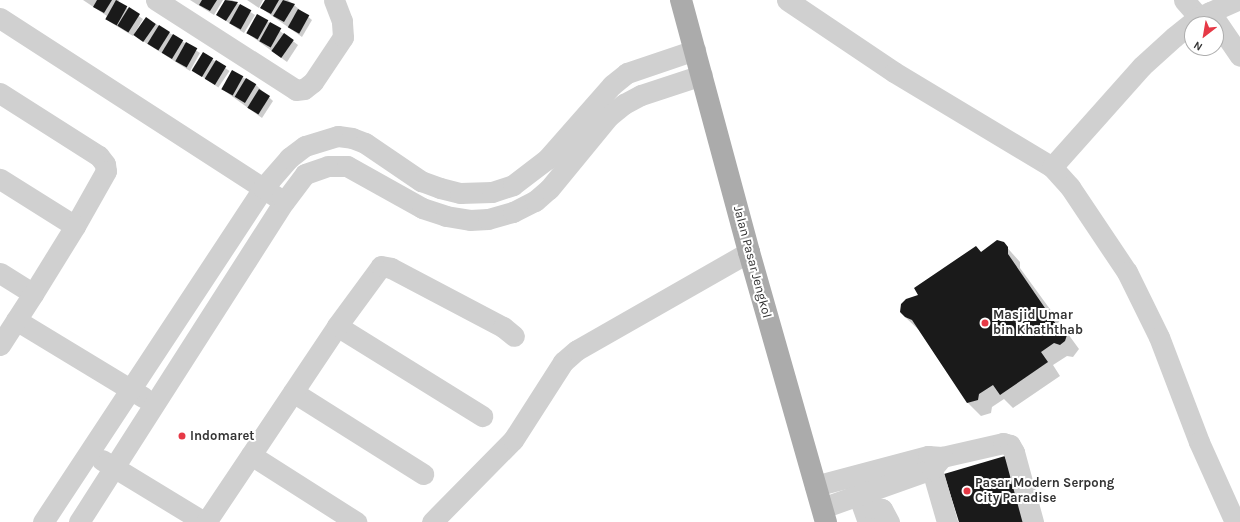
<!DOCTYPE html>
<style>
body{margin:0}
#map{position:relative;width:1240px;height:522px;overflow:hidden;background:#fff;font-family:Karla,sans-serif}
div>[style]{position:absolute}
.shadow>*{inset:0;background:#0003;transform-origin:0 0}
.building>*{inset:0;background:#1a1a1a;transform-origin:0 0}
.minor>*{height:21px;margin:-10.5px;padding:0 10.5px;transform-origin:10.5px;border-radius:10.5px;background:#d0d0d0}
.major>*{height:22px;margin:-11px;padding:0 11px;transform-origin:11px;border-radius:11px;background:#ababab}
.dots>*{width:11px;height:11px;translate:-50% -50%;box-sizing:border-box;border:2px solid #fff;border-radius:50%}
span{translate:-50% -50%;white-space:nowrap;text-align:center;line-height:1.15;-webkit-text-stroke:4px #fff;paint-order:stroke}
.street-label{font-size:13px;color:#333}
.poi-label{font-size:13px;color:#333;font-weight:700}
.left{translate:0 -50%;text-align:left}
.north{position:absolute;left:1184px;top:16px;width:40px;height:40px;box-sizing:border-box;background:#fff;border:1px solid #adadad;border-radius:50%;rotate:211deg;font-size:11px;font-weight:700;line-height:16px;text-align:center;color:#333}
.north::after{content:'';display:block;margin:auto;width:14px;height:18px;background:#e63946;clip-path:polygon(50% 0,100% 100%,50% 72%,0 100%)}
</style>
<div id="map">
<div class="shadow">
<div style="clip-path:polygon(83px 0,119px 0,118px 2px,143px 19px,133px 36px,110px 22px,106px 18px,107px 16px)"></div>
<div style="clip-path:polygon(190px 0,223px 0,214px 15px)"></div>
<div style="clip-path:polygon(226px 0,232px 0,255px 15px,244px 33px,217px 15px)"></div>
<div style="clip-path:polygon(247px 0,263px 0,259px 8px)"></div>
<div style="clip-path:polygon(266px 0,288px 0,312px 20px,302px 37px,261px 8px)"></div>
<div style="clip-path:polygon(267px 21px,298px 45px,287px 62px,247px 33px)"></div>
<div style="clip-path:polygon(156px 24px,200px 53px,190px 71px,135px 36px)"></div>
<div style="left:203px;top:53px;width:32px;height:20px;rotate:34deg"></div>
<div style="clip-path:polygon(232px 71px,256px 85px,273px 101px,262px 118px,222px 89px)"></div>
<div style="clip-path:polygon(1003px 243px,1020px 262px,1020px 268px,1079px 349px,1073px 357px,1067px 356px,1053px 365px,1060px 376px,1013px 408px,1004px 399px,992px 407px,991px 413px,981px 416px,968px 403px,919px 330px,905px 317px,920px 295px,976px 247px,982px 253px)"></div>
</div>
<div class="building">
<div style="clip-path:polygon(97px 0,112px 0,104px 13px,93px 7px)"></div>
<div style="left:116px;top:0;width:13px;height:22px;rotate:29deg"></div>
<div style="clip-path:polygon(202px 0,217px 0,210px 11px,199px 5px)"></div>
<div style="clip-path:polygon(225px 0,238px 2px,226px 21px,216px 15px)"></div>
<div style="clip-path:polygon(265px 0,279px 0,271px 14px,260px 8px)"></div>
<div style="clip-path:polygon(283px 0,295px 4px,284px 22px,273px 16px)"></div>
<div style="left:240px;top:4px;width:13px;height:22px;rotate:29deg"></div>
<div style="left:129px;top:7px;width:13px;height:22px;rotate:32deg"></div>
<div style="left:298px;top:9px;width:13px;height:21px;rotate:29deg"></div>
<div style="left:257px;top:14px;width:13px;height:22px;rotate:29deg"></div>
<div style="left:146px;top:17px;width:12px;height:22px;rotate:35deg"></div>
<div style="left:270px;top:22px;width:13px;height:22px;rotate:29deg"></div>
<div style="left:159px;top:25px;width:13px;height:22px;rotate:32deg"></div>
<div style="left:284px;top:33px;width:12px;height:22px;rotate:35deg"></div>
<div style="left:173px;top:34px;width:12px;height:22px;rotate:31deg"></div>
<div style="left:186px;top:42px;width:13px;height:22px;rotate:29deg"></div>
<div style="left:203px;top:52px;width:12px;height:22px;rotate:31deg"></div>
<div style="left:216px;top:60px;width:12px;height:22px;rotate:31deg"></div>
<div style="left:232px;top:70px;width:13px;height:22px;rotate:29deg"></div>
<div style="left:246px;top:78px;width:12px;height:22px;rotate:31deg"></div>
<div style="left:259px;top:89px;width:13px;height:22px;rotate:32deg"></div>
<div style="clip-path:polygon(997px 240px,1004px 242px,1008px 247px,1008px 254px,1058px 327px,1064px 330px,1067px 335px,1065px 341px,1060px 345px,1054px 343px,1041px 352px,1048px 362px,1000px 395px,993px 385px,979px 394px,978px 400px,967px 403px,912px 320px,905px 317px,900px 312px,901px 304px,906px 299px,918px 295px,914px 288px,976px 246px,981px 252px)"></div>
<div style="clip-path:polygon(1005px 456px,1026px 522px,959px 522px,944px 474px)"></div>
</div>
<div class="minor">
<div style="left:156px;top:0;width:166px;rotate:32.7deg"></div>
<div style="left:296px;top:90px;width:8px;rotate:-7deg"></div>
<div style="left:304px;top:89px;width:11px;rotate:-38deg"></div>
<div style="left:313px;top:82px;width:54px;rotate:-56.3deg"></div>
<div style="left:343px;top:37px;width:16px;rotate:-94deg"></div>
<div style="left:342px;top:21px;width:22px;rotate:-111deg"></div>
<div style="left:787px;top:0;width:129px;rotate:33.9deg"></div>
<div style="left:894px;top:72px;width:184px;rotate:31deg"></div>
<div style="left:1052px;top:167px;width:27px;rotate:48deg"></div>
<div style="left:1070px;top:187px;width:102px;rotate:56.2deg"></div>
<div style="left:1127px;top:272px;width:72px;rotate:63.8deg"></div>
<div style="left:1159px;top:337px;width:112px;rotate:69.1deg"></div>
<div style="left:1199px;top:442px;width:88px;rotate:65.8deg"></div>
<div style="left:1184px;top:0;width:23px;rotate:49deg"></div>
<div style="left:1210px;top:12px;width:53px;rotate:55.7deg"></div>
<div style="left:0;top:18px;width:328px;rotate:32.9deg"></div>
<div style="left:0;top:93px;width:117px;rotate:32.5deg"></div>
<div style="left:99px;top:156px;width:10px;rotate:53deg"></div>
<div style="left:105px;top:164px;width:7px;rotate:82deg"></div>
<div style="left:106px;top:171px;width:63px;rotate:119.4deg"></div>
<div style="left:75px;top:226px;width:89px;rotate:-147.9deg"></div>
<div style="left:1052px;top:167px;width:135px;rotate:-48.3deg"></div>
<div style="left:1142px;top:66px;width:43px;rotate:-42.2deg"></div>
<div style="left:1174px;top:37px;width:32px;rotate:-39deg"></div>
<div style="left:1199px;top:17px;width:42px;rotate:-24.1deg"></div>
<div style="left:0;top:273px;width:39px;rotate:32deg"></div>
<div style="left:33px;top:294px;width:80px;rotate:-58.3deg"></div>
<div style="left:16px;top:320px;width:149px;rotate:31.2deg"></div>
<div style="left:337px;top:326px;width:171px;rotate:31.8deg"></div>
<div style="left:0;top:345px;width:61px;rotate:-57.1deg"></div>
<div style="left:293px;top:392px;width:154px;rotate:32.2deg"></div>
<div style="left:251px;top:455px;width:125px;rotate:32.5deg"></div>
<div style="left:928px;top:456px;width:69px;rotate:73.9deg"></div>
<div style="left:102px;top:460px;width:119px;rotate:31.3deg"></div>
<div style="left:854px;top:483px;width:41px;rotate:70.3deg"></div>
<div style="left:815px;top:486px;width:117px;rotate:-14.9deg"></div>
<div style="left:928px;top:456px;width:14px;rotate:4deg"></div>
<div style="left:942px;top:457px;width:63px;rotate:-12.9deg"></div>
<div style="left:1003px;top:443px;width:7px;rotate:16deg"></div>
<div style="left:1010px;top:445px;width:8px;rotate:60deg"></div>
<div style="left:1014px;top:452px;width:73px;rotate:74.8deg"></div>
<div style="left:863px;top:506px;width:19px;rotate:9deg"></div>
<div style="left:882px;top:509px;width:15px;rotate:62deg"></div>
<div style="left:822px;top:508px;width:117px;rotate:-19.5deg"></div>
<div style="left:932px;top:469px;width:16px;rotate:-50deg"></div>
<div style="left:43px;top:522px;width:400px;rotate:-56.6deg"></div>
<div style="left:263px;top:188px;width:40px;rotate:-49deg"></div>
<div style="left:289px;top:158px;width:20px;rotate:-37deg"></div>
<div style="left:305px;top:146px;width:34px;rotate:-17deg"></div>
<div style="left:338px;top:136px;width:14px;rotate:8deg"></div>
<div style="left:352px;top:138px;width:14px;rotate:21deg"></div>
<div style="left:365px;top:143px;width:68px;rotate:34.2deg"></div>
<div style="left:421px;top:181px;width:20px;rotate:20deg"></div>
<div style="left:440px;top:188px;width:21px;rotate:14deg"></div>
<div style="left:460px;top:193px;width:32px;rotate:-2deg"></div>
<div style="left:492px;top:192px;width:22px;rotate:-18deg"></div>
<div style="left:513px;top:185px;width:43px;rotate:-37.4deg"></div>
<div style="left:547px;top:159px;width:98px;rotate:-48.7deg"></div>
<div style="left:612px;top:85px;width:19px;rotate:-39deg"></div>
<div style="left:627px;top:73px;width:72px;rotate:-18.7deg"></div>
<div style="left:79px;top:522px;width:380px;rotate:-57.4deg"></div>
<div style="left:284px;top:202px;width:35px;rotate:-53deg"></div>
<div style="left:305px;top:174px;width:24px;rotate:-19deg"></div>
<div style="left:328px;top:166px;width:19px"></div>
<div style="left:347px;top:166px;width:86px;rotate:29.2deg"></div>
<div style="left:422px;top:208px;width:25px;rotate:18deg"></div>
<div style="left:446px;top:216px;width:24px;rotate:9deg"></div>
<div style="left:470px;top:220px;width:18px;rotate:-3deg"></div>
<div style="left:488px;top:219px;width:26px;rotate:-16deg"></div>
<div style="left:513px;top:212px;width:25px;rotate:-27deg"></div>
<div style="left:535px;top:201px;width:18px;rotate:-41deg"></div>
<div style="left:549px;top:189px;width:94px;rotate:-50.6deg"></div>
<div style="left:609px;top:116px;width:19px;rotate:-39deg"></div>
<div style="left:624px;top:104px;width:19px;rotate:-28deg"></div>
<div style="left:641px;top:95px;width:64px;rotate:-18.2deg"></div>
<div style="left:206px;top:522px;width:236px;rotate:-56.2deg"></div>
<div style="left:337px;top:326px;width:74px;rotate:-53.7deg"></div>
<div style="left:381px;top:266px;width:10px;rotate:11deg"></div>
<div style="left:391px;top:268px;width:127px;rotate:27.8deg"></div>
<div style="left:503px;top:327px;width:14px;rotate:39deg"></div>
<div style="left:432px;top:522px;width:115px;rotate:-45.4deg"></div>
<div style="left:513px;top:440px;width:93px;rotate:-57.3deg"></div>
<div style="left:563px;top:362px;width:18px;rotate:-41deg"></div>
<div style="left:577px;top:350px;width:198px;rotate:-29.7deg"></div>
</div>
<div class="major">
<div style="left:681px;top:0;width:261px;rotate:74.9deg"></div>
<div style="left:749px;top:252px;width:281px;rotate:74.1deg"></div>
</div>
<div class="dots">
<div style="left:985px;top:323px;background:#e63946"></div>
<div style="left:182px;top:436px;background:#e63946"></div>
<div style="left:967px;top:491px;background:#e63946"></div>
</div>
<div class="street-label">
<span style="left:752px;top:262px;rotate:75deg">Jalan Pasar Jengkol</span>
</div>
<div class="poi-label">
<span class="left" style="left:993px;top:323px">Masjid Umar<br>bin Khaththab</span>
<span class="left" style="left:190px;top:436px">Indomaret</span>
<span class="left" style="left:975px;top:491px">Pasar Modern Serpong<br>City Paradise</span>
</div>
<div class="north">N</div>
</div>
